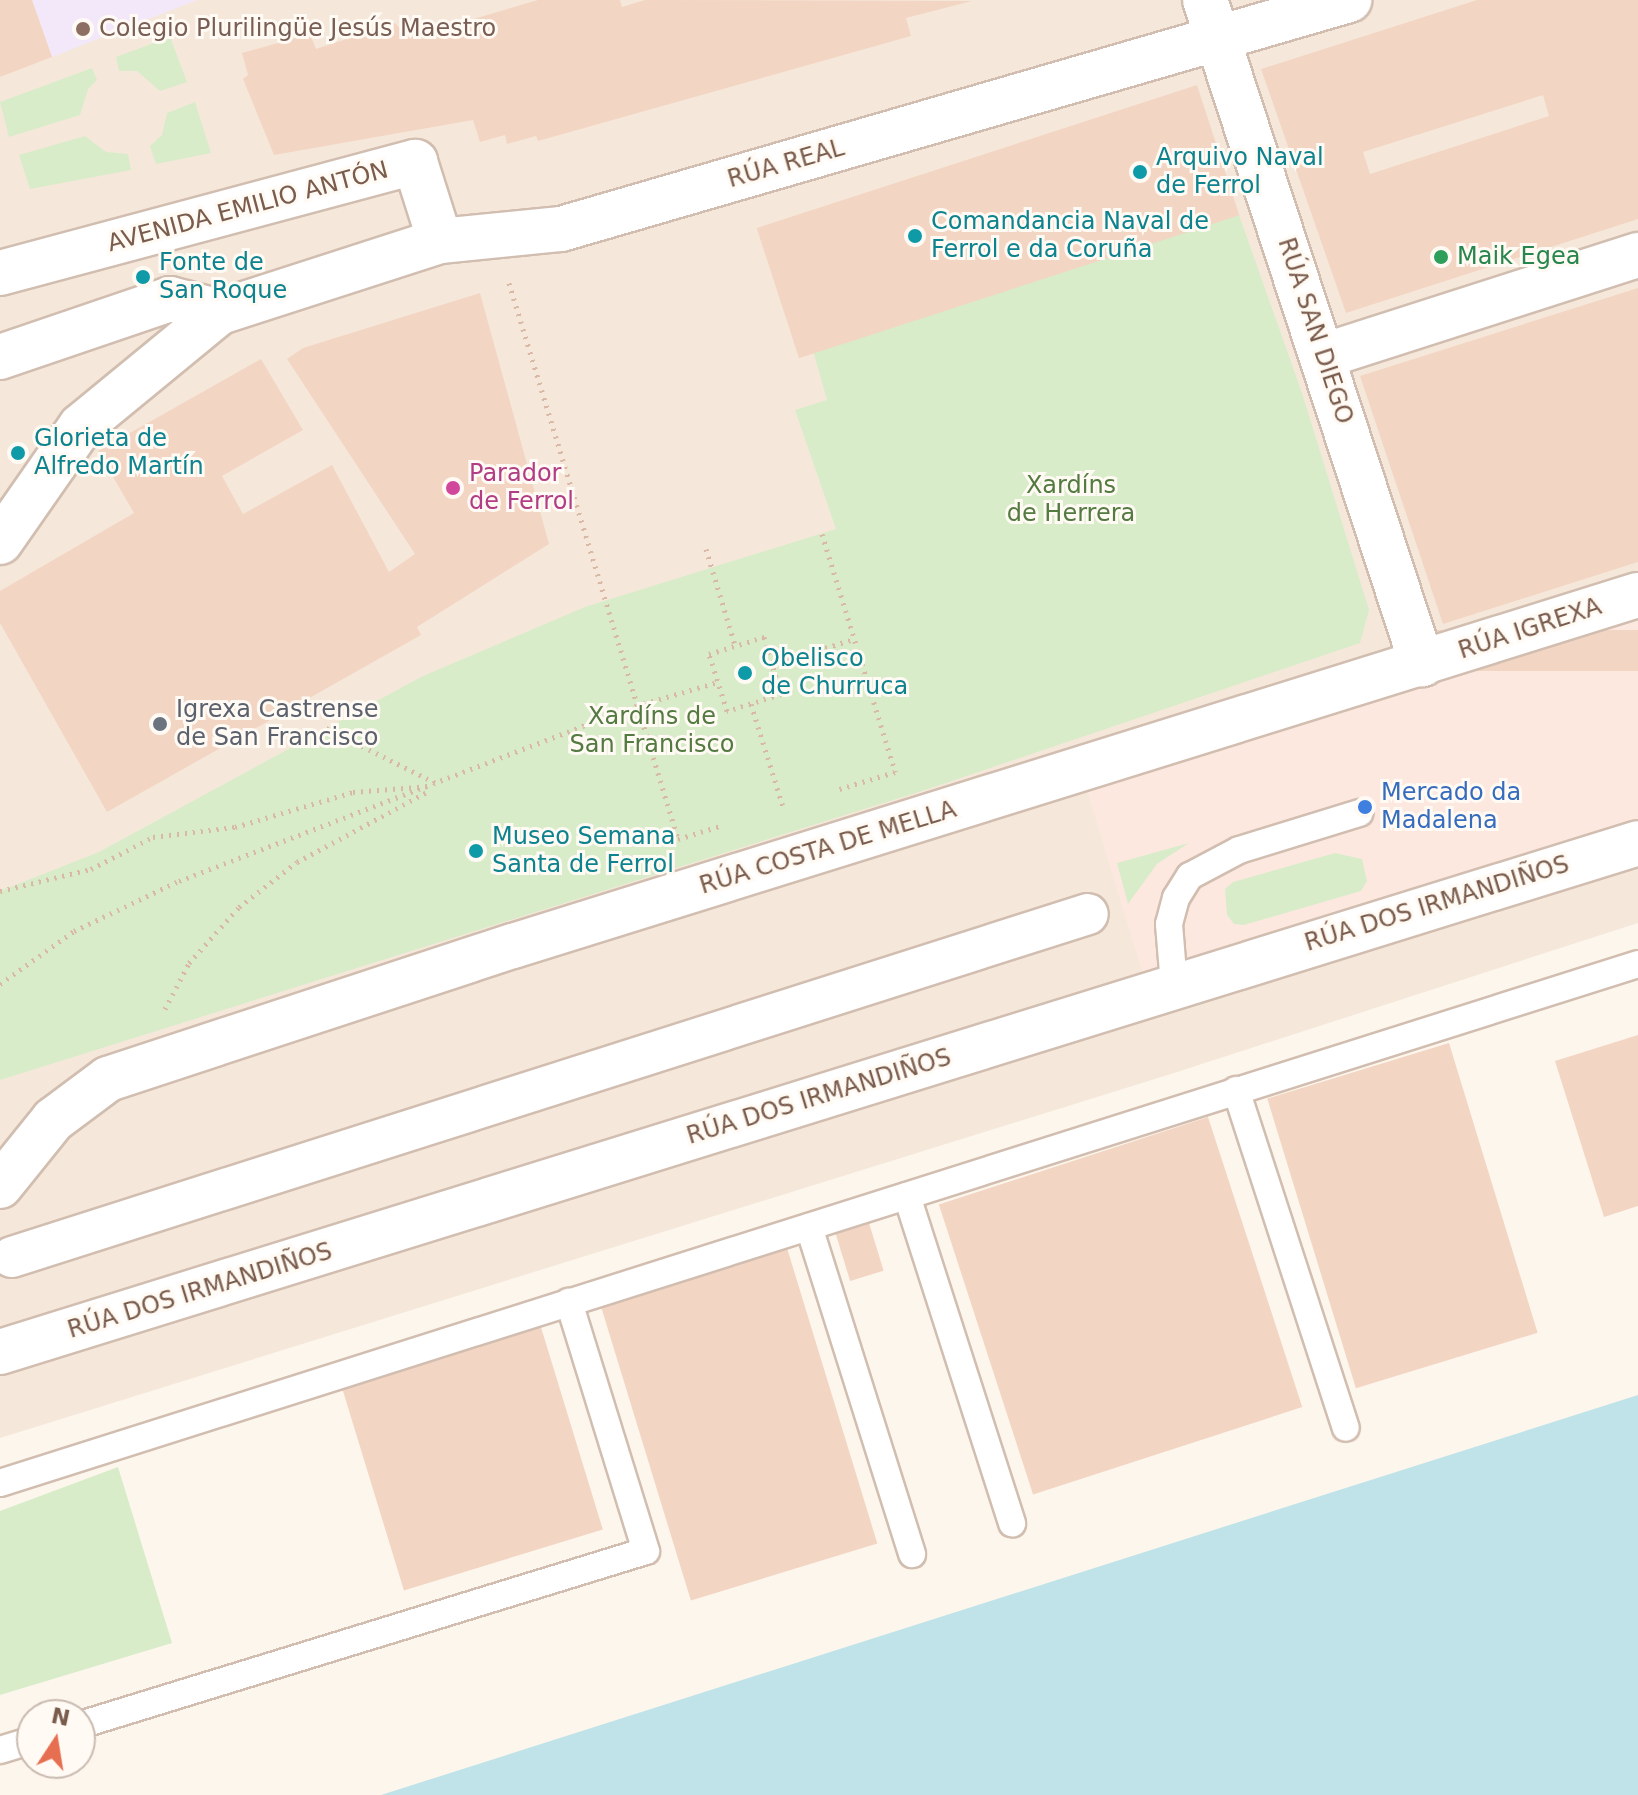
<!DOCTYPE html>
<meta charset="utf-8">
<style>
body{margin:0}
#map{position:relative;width:1638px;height:1795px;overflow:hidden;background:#fdf6ec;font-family:"DejaVu Sans",sans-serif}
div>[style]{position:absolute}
.residential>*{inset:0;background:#f5e8da}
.commercial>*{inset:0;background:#fde8e0}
.education>*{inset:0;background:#f3e8fa}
.green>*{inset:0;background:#d8ecc9}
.water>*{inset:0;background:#bfe3e8}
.building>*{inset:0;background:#f3d5c3;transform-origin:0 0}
.path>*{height:5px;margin-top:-2.5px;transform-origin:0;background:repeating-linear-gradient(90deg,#d9b8a5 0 2px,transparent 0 8px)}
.roads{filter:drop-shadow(2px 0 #d1beb0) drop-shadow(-2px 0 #d1beb0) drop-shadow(0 2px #d1beb0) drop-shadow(0 -2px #d1beb0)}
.service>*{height:26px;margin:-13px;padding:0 13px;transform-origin:13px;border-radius:13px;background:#fff}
.pedestrian>*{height:40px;margin:-20px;padding:0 20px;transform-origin:20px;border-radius:20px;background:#fff}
.minor>*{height:44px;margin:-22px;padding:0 22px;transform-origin:22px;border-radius:22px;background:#fff}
.secondary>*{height:44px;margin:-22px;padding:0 22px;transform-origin:22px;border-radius:22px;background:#fff}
.dots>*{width:22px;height:22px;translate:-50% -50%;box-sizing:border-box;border:4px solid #fffaf3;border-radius:50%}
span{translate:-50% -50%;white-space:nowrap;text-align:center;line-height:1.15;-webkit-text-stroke:6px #fffaf3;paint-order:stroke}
.education-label{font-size:24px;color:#785e54}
.left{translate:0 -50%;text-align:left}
.culture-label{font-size:24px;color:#0d838f}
.street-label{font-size:24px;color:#7a5c4d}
.leisure-label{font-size:24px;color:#27864d}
.hotel-label{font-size:24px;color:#b23c85}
.park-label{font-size:24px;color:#537a41}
.worship-label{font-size:24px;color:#5b616d}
.shop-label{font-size:24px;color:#366cbe}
.north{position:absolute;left:16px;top:1699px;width:80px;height:80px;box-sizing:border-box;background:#fffaf3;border:2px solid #cabbb1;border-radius:50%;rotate:12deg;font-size:22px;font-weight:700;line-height:32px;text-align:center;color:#7a5c4d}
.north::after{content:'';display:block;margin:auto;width:28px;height:36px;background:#e76f51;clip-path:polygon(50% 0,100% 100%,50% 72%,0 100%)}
</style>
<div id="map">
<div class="residential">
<div style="clip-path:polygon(0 0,1638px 0,1638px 923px,1171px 1074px,0 1438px)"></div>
</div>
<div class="commercial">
<div style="clip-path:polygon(1638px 595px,1638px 844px,1149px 994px,1081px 770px)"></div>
</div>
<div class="education">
<div style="clip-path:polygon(32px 0,197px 0,52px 57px)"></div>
</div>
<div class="green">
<div style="clip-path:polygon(170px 37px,187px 82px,160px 91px,137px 71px,119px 71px,116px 57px)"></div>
<div style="clip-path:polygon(92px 68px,97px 80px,88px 89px,80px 115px,9px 137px,0 102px)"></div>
<div style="clip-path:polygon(195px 102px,211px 153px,156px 164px,150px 146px,162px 135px,167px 113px)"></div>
<div style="clip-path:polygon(85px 136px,106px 152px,128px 154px,131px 170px,30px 189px,19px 155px)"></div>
<div style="clip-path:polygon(1239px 215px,1302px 393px,1369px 610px,1360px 643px,925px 790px,0 1080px,0 891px,99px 852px,421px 677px,585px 607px,836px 529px,795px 410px,827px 400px,810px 340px)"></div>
<div style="clip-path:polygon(1189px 843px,1157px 864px,1128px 904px,1117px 863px)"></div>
<div style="clip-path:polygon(1335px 853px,1362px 859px,1367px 881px,1361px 891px,1244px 925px,1234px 924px,1227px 915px,1225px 889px,1233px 882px)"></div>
<div style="clip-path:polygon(118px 1467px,172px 1643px,0 1695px,0 1511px)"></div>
</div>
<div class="water">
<div style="clip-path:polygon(1638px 1395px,1638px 1795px,381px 1795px)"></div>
</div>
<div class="building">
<div style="clip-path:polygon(0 0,32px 0,52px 57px,0 77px)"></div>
<div style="clip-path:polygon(538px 0,620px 0,622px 7px,645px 0,972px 1px,906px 18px,911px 36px,538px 141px,536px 136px,507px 144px,505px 135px,480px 142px,473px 120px,274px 155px,243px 79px,248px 75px,242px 53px,310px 34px,316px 49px,395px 23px,409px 38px)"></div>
<div style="clip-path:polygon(evenodd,1477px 0,1638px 0,1638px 219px,1346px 313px,1261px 69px,1477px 0,1543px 95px,1549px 116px,1370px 174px,1363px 152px,1543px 95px)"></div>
<div style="left:1197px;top:85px;width:137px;height:463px;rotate:72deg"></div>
<div style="clip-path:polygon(1638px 288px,1638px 562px,1443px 624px,1360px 376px)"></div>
<div style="clip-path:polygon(480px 293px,549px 544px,417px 627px,421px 635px,107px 812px,0 623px,0 591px,134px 513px,98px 451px,261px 359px,303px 430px,222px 476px,243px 514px,332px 465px,389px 572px,415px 554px,287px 359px,303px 348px)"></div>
<div style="left:1638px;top:630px;width:41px;height:220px;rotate:90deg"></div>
<div style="clip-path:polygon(1638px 1035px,1638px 1206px,1604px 1217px,1555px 1061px)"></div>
<div style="left:1449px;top:1043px;width:303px;height:190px;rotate:73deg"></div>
<div style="left:1208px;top:1117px;width:305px;height:283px;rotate:72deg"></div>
<div style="left:869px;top:1223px;width:50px;height:35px;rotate:73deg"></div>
<div style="left:787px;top:1248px;width:309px;height:195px;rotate:73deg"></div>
<div style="left:540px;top:1324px;width:215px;height:208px;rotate:73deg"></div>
</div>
<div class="path">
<div style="left:509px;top:283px;width:581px;rotate:73.09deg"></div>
<div style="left:678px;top:839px;width:47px;rotate:-17.3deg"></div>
<div style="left:822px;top:534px;width:249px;rotate:72.9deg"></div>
<div style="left:895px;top:772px;width:62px;rotate:163deg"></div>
<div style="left:706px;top:549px;width:100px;rotate:73.2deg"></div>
<div style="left:764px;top:637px;width:59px;rotate:73.4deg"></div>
<div style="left:781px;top:694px;width:57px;rotate:162.5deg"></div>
<div style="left:727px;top:711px;width:60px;rotate:-107.5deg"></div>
<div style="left:709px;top:654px;width:58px;rotate:-17.2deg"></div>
<div style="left:772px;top:665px;width:86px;rotate:-17.6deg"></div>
<div style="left:751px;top:704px;width:108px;rotate:72.7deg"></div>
<div style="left:326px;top:728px;width:127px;rotate:26.6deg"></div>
<div style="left:0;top:891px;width:94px;rotate:-13.6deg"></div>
<div style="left:91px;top:869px;width:70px;rotate:-27.3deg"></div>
<div style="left:153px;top:837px;width:83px;rotate:-7deg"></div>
<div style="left:235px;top:827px;width:123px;rotate:-16.5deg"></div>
<div style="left:353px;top:792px;width:77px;rotate:-4.5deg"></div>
<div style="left:0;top:984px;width:91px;rotate:-35.6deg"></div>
<div style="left:74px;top:931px;width:116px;rotate:-25.5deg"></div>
<div style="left:179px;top:881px;width:489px;rotate:-21deg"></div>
<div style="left:636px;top:706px;width:85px;rotate:-16.3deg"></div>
<div style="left:165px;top:1009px;width:52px;rotate:-62.4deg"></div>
<div style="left:189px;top:963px;width:75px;rotate:-48.2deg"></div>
<div style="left:239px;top:907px;width:73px;rotate:-37.8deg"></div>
<div style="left:297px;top:862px;width:150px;rotate:-28.3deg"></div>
</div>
<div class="roads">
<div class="service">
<div style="left:1174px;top:985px;width:61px;rotate:-94.7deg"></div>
<div style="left:1169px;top:924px;width:27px;rotate:-75deg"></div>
<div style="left:1176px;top:898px;width:26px;rotate:-58deg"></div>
<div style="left:1190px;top:876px;width:55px;rotate:-28deg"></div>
<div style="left:1239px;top:850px;width:126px;rotate:-17.1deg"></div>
<div style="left:1236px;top:1090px;width:355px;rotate:72deg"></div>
<div style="left:907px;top:1196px;width:344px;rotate:72.2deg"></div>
<div style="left:809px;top:1227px;width:343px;rotate:72.5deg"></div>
<div style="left:0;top:1483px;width:1718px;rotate:-17.58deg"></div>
<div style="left:80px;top:1725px;width:592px;rotate:-17.09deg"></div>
<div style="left:646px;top:1551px;width:261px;rotate:-107.2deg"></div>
<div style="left:0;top:1750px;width:34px;rotate:-17deg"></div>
</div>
<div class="pedestrian">
<div style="left:12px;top:1257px;width:1129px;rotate:-17.68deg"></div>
</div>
<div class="minor">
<div style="left:1205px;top:0;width:699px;rotate:71.9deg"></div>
<div style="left:0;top:273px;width:430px;rotate:-15deg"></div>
<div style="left:415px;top:162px;width:83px;rotate:72.4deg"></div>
<div style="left:1323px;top:356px;width:331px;rotate:-17.8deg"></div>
<div style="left:0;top:357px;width:180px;rotate:-18.8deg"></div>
<div style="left:170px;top:299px;width:52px;rotate:14.6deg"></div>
<div style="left:0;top:542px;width:141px;rotate:-55.1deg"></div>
<div style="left:81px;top:426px;width:180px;rotate:-39.4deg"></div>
<div style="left:220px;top:312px;width:231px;rotate:-17.9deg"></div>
<div style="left:440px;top:241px;width:122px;rotate:-5.7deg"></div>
<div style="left:561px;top:229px;width:821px;rotate:-16.2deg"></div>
<div style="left:0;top:1186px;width:85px;rotate:-51.2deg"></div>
<div style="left:53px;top:1120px;width:69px;rotate:-36.7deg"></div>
<div style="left:108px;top:1079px;width:426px;rotate:-18.2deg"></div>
<div style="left:513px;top:946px;width:1178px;rotate:-17.33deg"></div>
</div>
<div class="secondary">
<div style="left:0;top:1352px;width:1715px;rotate:-17.26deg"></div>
</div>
</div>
<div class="dots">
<div style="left:83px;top:29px;background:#8d6e63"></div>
<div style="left:1140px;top:172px;background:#0f9aa8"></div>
<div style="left:915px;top:236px;background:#0f9aa8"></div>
<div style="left:1441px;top:257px;background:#2e9e5b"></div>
<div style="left:143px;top:277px;background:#0f9aa8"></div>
<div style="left:18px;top:453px;background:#0f9aa8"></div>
<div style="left:453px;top:488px;background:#d1479c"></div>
<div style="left:745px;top:673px;background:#0f9aa8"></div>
<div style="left:160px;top:724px;background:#6b7280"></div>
<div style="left:1365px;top:807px;background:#3f7fe0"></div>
<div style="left:476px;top:851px;background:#0f9aa8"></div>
</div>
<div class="education-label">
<span class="left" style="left:99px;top:29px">Colegio Plurilingüe Jesús Maestro</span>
</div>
<div class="culture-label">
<span class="left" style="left:1156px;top:172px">Arquivo Naval<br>de Ferrol</span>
<span class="left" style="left:931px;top:236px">Comandancia Naval de<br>Ferrol e da Coruña</span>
<span class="left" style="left:159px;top:277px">Fonte de<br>San Roque</span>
<span class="left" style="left:34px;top:453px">Glorieta de<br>Alfredo Martín</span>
<span class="left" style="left:761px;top:673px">Obelisco<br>de Churruca</span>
<span class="left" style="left:492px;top:851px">Museo Semana<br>Santa de Ferrol</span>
</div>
<div class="street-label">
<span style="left:786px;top:164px;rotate:-16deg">RÚA REAL</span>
<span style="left:248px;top:207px;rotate:-15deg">AVENIDA EMILIO ANTÓN</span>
<span style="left:1315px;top:331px;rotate:72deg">RÚA SAN DIEGO</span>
<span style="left:1530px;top:629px;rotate:-18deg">RÚA IGREXA</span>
<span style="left:828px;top:848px;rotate:-17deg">RÚA COSTA DE MELLA</span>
<span style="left:1437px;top:904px;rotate:-17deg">RÚA DOS IRMANDIÑOS</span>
<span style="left:819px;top:1097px;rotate:-17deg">RÚA DOS IRMANDIÑOS</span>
<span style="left:200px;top:1291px;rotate:-17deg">RÚA DOS IRMANDIÑOS</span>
</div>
<div class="leisure-label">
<span class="left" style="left:1457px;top:257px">Maik Egea</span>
</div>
<div class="hotel-label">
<span class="left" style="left:469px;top:488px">Parador<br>de Ferrol</span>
</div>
<div class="park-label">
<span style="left:1071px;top:500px">Xardíns<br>de Herrera</span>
<span style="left:652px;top:731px">Xardíns de<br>San Francisco</span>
</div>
<div class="worship-label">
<span class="left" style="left:176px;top:724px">Igrexa Castrense<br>de San Francisco</span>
</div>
<div class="shop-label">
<span class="left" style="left:1381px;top:807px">Mercado da<br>Madalena</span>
</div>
<div class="north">N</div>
</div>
